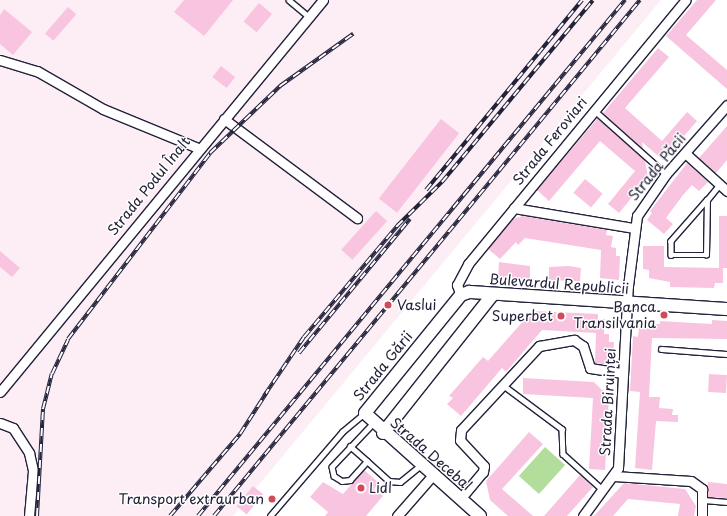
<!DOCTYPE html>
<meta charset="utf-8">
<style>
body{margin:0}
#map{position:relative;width:727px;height:516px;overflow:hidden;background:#fff;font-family:"Playpen Sans",sans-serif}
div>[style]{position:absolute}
.built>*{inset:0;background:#fdedf5}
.green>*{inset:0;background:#b2dd9a;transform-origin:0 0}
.building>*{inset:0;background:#f9c4df;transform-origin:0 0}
.roads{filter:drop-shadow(1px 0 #22223b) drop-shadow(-1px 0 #22223b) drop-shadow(0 1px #22223b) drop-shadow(0 -1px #22223b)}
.service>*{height:4.5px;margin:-2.25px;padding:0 2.25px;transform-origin:2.25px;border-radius:2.25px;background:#fff}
.minor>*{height:9px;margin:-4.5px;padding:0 4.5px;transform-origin:4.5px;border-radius:4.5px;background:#fff}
.tertiary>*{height:12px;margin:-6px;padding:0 6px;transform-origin:6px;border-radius:6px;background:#fff}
.rail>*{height:4px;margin-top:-2px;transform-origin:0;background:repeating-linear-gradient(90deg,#fff 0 8px,#22223b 0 16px);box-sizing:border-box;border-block:1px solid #22223b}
.dots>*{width:11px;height:11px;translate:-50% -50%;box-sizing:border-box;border:2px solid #fff;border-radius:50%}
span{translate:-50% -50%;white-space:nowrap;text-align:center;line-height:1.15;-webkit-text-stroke:3px #fff;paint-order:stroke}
.street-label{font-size:14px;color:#22223b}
.poi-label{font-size:14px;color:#22223b}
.left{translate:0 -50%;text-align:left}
.right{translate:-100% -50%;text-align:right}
</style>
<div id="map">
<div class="built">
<div style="clip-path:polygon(0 0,661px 0,233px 516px,0 516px)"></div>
</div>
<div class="green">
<div style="left:545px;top:447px;width:27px;height:39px;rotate:42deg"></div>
</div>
<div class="building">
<div style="clip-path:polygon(184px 0,233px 0,204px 36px,174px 12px)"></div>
<div style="clip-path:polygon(697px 0,716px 0,686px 35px,727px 70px,727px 89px,666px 36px)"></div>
<div style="left:259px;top:3px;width:17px;height:24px;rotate:40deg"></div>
<div style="left:68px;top:7px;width:11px;height:35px;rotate:41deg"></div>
<div style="clip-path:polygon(4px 9px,32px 32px,13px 55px,0 44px,0 15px)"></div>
<div style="clip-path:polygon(658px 48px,669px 57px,625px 108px,662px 141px,687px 112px,697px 121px,663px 160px,642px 142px,643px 149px,603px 113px)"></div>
<div style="left:221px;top:66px;width:18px;height:14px;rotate:38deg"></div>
<div style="clip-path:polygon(598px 118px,645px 160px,648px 178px,619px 213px,608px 204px,635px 171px,600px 141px,549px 201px,537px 190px)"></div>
<div style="left:441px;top:119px;width:23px;height:101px;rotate:38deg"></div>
<div style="clip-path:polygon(727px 126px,727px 160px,716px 173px,699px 158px)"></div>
<div style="clip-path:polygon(687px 163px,708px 182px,699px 191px,692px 185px,683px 195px,666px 218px,673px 224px,664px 234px,647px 220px,652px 213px,650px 211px)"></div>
<div style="left:585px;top:179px;width:23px;height:18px;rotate:40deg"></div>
<div style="left:376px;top:211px;width:15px;height:52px;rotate:42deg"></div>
<div style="clip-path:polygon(523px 216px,607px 230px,606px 235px,613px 236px,611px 247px,616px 248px,616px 256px,620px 256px,619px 280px,600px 278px,601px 250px,525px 238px,518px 245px,516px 242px,500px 259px,488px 249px,513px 219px)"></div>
<div style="left:719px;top:216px;width:8px;height:52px"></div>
<div style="clip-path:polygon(643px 246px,664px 246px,664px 267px,723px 268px,723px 283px,715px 283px,714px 288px,670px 287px,670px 282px,649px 278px,649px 270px,643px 269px)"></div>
<div style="clip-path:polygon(0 251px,20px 268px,12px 277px,0 267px)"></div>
<div style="clip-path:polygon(499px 262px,530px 266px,530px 279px,498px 278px)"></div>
<div style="clip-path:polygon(569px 266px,581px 268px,580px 281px,549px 280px,549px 267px)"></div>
<div style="clip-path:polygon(532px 311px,598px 314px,598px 319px,605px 319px,604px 334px,609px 334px,609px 342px,614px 342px,613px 365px,595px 363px,596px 333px,542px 330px,506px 372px,502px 368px,461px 416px,447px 404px,453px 398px,449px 396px,483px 357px,488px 361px)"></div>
<div style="clip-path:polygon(712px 320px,727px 321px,727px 339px,652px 338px,649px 397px,660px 397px,659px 408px,673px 409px,672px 415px,678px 415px,678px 422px,656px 421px,652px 470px,635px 468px,640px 392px,630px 391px,633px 336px,638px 337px,639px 328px,650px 328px,650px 324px,660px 324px,660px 321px,712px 324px)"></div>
<div style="left:709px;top:374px;width:18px;height:18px;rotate:3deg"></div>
<div style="clip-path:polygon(523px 378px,594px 382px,609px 397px,605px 470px,589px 469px,593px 398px,523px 394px)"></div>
<div style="clip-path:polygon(529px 432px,543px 444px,502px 489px,533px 516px,508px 516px,490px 500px,486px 481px)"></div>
<div style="clip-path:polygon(364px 470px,379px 483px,374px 489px,383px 496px,366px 516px,325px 516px,328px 512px,310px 497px,323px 482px,343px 494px)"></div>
<div style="clip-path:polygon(580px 475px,593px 487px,567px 516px,544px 516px)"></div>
<div style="clip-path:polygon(708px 482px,727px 484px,727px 498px,708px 497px)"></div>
<div style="clip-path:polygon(624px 483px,685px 489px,696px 506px,694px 516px,678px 516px,680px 504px,628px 499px,613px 516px,594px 516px)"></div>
<div style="left:253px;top:486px;width:13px;height:26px;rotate:39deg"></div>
</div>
<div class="roads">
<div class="service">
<div style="left:289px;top:0;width:26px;rotate:40deg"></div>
<div style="left:594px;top:110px;width:96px;rotate:41.6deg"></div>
<div style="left:707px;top:200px;width:55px;rotate:131.3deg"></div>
<div style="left:671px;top:241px;width:14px;rotate:90deg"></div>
<div style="left:671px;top:255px;width:35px"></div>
<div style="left:706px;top:255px;width:55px;rotate:-89deg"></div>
<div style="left:707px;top:200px;width:21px;rotate:-51deg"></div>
<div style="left:661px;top:349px;width:66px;rotate:4.3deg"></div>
<div style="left:503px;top:385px;width:74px;rotate:36.7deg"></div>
<div style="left:562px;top:429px;width:25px;rotate:88deg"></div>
<div style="left:563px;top:454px;width:54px;rotate:42deg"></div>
<div style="left:373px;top:424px;width:59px;rotate:133.6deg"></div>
<div style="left:332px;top:467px;width:9px;rotate:77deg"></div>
<div style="left:334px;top:476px;width:9px;rotate:32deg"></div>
<div style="left:342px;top:481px;width:8px;rotate:-7deg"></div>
<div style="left:350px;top:480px;width:25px;rotate:-48deg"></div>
<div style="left:367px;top:461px;width:30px;rotate:42deg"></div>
<div style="left:389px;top:481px;width:11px;rotate:5deg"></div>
<div style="left:400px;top:482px;width:26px;rotate:-39deg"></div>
<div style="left:350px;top:446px;width:23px;rotate:41deg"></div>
<div style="left:704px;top:500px;width:23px;rotate:5deg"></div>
<div style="left:270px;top:516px;width:111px;rotate:-49.4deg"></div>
<div style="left:342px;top:432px;width:30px;rotate:-40deg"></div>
</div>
<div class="minor">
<div style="left:0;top:60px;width:39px;rotate:17deg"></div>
<div style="left:37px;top:71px;width:76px;rotate:29.9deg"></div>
<div style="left:103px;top:109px;width:103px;rotate:22.3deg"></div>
<div style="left:224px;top:119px;width:166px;rotate:36.7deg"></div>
<div style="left:685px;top:153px;width:57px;rotate:42.1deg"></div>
<div style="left:514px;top:208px;width:122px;rotate:9.5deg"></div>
<div style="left:461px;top:295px;width:11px;rotate:-112deg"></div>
<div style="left:457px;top:285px;width:24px;rotate:-62deg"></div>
<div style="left:468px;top:264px;width:342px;rotate:-50.5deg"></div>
<div style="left:0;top:392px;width:508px;rotate:-50.51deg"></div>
<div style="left:0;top:423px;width:14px;rotate:21deg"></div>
<div style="left:13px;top:428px;width:30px;rotate:57deg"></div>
<div style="left:29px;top:453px;width:18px;rotate:77deg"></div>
<div style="left:33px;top:471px;width:45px;rotate:95.1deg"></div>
<div style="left:614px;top:476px;width:77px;rotate:3.7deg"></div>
<div style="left:691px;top:481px;width:14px;rotate:36deg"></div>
<div style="left:702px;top:489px;width:27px;rotate:90deg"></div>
<div style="left:460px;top:499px;width:35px;rotate:-50deg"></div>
<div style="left:483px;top:472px;width:6px;rotate:-81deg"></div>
<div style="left:484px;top:466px;width:35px;rotate:-133deg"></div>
<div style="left:460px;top:440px;width:10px;rotate:-84deg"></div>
<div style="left:461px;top:430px;width:115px;rotate:-47.1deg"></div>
<div style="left:539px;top:346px;width:36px;rotate:-10deg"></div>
<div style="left:574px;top:340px;width:11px;rotate:34deg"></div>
<div style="left:583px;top:346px;width:23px;rotate:72deg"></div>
<div style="left:590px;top:368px;width:33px;rotate:9deg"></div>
<div style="left:397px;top:516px;width:53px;rotate:-48.8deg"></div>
<div style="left:583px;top:516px;width:59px;rotate:-53.9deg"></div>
<div style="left:618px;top:468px;width:182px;rotate:-86.9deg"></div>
<div style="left:628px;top:286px;width:71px;rotate:-82.7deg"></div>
<div style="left:637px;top:216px;width:51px;rotate:-55.4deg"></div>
<div style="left:666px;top:174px;width:92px;rotate:-48.5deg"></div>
</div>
<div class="tertiary">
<div style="left:383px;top:433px;width:177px;rotate:-51.6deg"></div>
<div style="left:480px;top:516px;width:154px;rotate:-138.2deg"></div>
<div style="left:365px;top:413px;width:152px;rotate:-50.9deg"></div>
<div style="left:461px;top:295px;width:9px;rotate:-21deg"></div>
<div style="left:469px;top:292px;width:259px;rotate:3.8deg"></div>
</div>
</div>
<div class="rail">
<div style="left:426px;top:190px;width:246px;rotate:-50.6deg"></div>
<div style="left:299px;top:353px;width:174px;rotate:-50.4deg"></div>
<div style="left:264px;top:396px;width:71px;rotate:-55.9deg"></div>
<div style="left:304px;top:337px;width:145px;rotate:-50deg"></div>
<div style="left:397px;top:226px;width:63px;rotate:-44.4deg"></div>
<div style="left:442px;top:182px;width:236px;rotate:-50.3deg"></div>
<div style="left:37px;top:516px;width:107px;rotate:-86.8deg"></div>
<div style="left:43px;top:409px;width:36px;rotate:-76deg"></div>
<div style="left:52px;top:374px;width:38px;rotate:-65deg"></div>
<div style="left:68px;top:339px;width:234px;rotate:-52.6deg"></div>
<div style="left:210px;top:153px;width:97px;rotate:-43.7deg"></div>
<div style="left:280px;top:86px;width:90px;rotate:-35.5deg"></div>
<div style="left:170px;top:516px;width:108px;rotate:-49.5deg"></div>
<div style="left:240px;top:434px;width:50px;rotate:-57.3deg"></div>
<div style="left:198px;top:516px;width:670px;rotate:-50.39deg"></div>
<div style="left:214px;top:516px;width:669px;rotate:-50.46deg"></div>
</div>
<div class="dots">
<div style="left:388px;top:305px;background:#d1495b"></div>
<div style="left:664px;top:315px;background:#d1495b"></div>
<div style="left:561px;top:316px;background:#d1495b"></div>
<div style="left:361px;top:488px;background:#d1495b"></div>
<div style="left:272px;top:499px;background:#d1495b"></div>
</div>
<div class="street-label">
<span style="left:550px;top:141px;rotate:-51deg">Strada Feroviari</span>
<span style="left:657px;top:167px;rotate:-51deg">Strada Păcii</span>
<span style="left:149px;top:186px;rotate:-51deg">Strada Podul Înalt</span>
<span style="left:559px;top:284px;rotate:4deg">Bulevardul Republicii</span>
<span style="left:383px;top:366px;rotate:-51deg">Strada Gării</span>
<span style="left:608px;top:402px;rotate:-87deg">Strada Biruinței</span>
<span style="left:431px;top:454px;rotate:41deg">Strada Decebal</span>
</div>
<div class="poi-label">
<span class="left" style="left:397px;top:305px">Vaslui</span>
<span class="right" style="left:656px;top:315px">Banca<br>Transilvania</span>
<span class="right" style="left:553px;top:316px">Superbet</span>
<span class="left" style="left:369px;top:488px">Lidl</span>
<span class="right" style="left:264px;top:499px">Transport extraurban</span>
</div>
</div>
